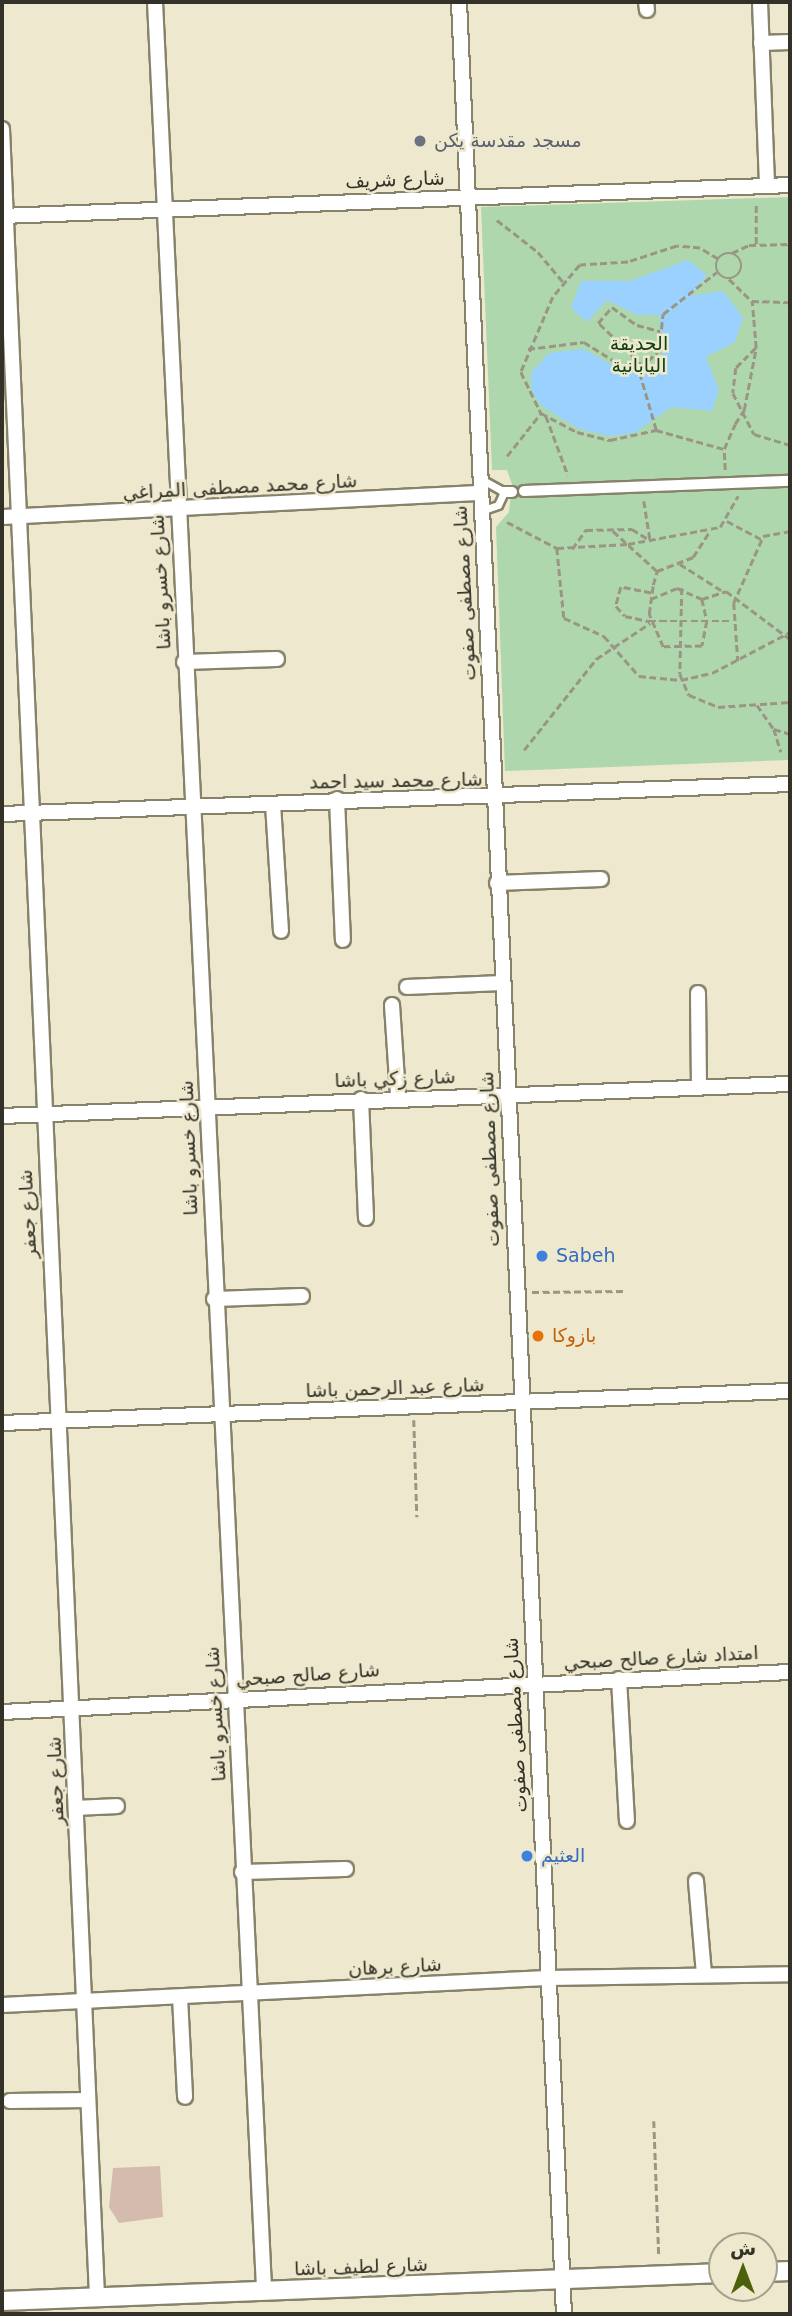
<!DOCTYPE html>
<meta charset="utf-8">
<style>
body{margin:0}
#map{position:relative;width:792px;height:2316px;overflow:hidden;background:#eee9ce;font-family:"DejaVu Sans","Noto Sans Arabic",sans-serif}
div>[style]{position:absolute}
.green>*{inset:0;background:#aed7ad}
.water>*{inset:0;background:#9bd1ff}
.building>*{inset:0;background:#d5bbae}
.path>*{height:2.5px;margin-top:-1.25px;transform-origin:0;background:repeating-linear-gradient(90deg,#9a9683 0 7px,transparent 0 10.5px)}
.path>.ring{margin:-1.25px;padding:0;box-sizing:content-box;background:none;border:2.5px solid #9a9683;border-radius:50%}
.roads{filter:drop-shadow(2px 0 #87826a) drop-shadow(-2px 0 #87826a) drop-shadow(0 2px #87826a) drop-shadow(0 -2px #87826a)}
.service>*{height:7px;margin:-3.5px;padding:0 3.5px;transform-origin:3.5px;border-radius:3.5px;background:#fff}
.pedestrian>*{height:10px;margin:-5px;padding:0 5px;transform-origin:5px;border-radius:5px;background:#fff}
.minor>*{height:14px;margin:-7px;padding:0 7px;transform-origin:7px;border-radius:7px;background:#fff}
.tertiary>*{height:18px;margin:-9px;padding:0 9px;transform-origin:9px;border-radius:9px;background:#fff}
.path-bridge>*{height:2.5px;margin-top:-1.25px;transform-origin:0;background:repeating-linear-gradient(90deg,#9a9683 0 7px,transparent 0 10.5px)}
.dots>*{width:19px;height:19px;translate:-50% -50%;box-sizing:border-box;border:4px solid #eee9ce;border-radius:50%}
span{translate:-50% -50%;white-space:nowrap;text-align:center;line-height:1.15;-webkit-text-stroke:5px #eee9ce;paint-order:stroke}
.worship-label{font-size:19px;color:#5b616d}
.left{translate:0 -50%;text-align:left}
.street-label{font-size:19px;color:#343228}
.park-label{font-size:19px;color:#0e4213}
.shop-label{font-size:19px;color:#366cbe}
.food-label{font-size:19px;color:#c56008}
.frame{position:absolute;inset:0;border:4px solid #343228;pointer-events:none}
.north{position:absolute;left:708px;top:2232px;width:70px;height:70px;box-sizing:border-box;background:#eee9ce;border:2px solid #a4a08c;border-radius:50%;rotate:0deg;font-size:19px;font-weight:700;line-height:28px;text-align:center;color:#343228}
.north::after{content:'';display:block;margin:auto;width:24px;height:32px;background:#4c610a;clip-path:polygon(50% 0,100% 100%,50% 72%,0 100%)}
</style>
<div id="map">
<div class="green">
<div style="clip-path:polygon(790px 197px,790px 760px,505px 771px,496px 527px,509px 512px,512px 484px,507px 470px,492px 470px,481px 207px)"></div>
</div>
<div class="water">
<div style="clip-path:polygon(688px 260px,707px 275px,691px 296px,723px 291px,743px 318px,735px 342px,706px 357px,719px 390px,712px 411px,672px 407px,634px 433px,610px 436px,579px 429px,543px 407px,532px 393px,531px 373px,549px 353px,584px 349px,625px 373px,656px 363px,664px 352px,659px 315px,637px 315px,607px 300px,587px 322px,571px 308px,581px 281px,630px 281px)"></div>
</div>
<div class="building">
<div style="clip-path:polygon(160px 2166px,163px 2217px,119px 2223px,109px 2207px,113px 2168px)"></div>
</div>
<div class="path">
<div style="left:497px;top:220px;width:52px;rotate:38deg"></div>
<div style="left:538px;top:252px;width:39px;rotate:50deg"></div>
<div style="left:756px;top:244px;width:40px;rotate:-90deg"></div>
<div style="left:732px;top:253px;width:19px;rotate:-25deg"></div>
<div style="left:749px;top:245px;width:41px;rotate:-1.4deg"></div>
<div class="ring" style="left:716px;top:253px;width:23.5px;height:23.5px"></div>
<div style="left:718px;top:259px;width:21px;rotate:-149deg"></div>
<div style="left:700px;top:248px;width:23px;rotate:-175deg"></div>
<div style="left:677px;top:246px;width:52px;rotate:161.9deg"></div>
<div style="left:628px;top:262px;width:48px;rotate:176.4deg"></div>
<div style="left:580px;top:265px;width:42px;rotate:130.2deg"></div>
<div style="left:553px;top:297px;width:82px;rotate:113.1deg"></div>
<div style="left:521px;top:372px;width:46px;rotate:64deg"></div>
<div style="left:541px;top:413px;width:41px;rotate:27.8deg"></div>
<div style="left:577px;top:432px;width:34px;rotate:14deg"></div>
<div style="left:610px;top:440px;width:47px;rotate:-12.3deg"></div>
<div style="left:656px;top:430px;width:71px;rotate:15.6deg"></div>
<div style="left:729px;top:279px;width:32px;rotate:44deg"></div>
<div style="left:752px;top:301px;width:38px;rotate:2deg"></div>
<div style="left:756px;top:348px;width:28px;rotate:135deg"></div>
<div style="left:736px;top:368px;width:25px;rotate:97deg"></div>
<div style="left:733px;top:393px;width:46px;rotate:62.9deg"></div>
<div style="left:754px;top:434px;width:38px;rotate:17deg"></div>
<div style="left:528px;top:349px;width:56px;rotate:-7.1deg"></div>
<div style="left:584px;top:342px;width:47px;rotate:32deg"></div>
<div style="left:624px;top:367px;width:25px;rotate:-14deg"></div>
<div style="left:648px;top:361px;width:16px;rotate:-45deg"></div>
<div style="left:659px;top:350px;width:36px;rotate:-84deg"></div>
<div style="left:663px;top:314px;width:68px;rotate:-37.9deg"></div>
<div style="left:744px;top:410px;width:63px;rotate:-79deg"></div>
<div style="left:756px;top:348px;width:47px;rotate:-94.9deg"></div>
<div style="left:546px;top:416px;width:63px;rotate:69.6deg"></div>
<div style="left:656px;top:430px;width:75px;rotate:-106.3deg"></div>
<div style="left:635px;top:358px;width:51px;rotate:-136.6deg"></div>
<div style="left:598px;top:323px;width:21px;rotate:-49deg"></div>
<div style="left:612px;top:307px;width:31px;rotate:36deg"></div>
<div style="left:637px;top:325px;width:24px;rotate:15deg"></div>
<div style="left:507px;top:456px;width:55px;rotate:-51.7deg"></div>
<div style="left:725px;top:470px;width:21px;rotate:-93deg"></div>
<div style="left:724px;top:449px;width:27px;rotate:-66deg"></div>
<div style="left:644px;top:501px;width:38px;rotate:81deg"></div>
<div style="left:727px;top:521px;width:40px;rotate:28deg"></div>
<div style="left:762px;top:540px;width:69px;rotate:114deg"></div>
<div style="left:734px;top:603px;width:58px;rotate:86.1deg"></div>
<div style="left:507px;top:522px;width:56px;rotate:27.5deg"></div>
<div style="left:557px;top:548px;width:71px;rotate:-3.2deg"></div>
<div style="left:628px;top:544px;width:94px;rotate:-10.5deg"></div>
<div style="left:720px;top:527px;width:36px;rotate:-60deg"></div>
<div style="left:613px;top:531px;width:59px;rotate:42.3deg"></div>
<div style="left:763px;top:536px;width:27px;rotate:-10deg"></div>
<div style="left:557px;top:548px;width:70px;rotate:84.3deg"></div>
<div style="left:564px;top:618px;width:44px;rotate:24.2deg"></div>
<div style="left:604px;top:636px;width:53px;rotate:48.8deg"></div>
<div style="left:639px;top:676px;width:42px;rotate:5.4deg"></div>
<div style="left:681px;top:680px;width:32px;rotate:-13deg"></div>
<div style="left:712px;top:673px;width:88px;rotate:-27.7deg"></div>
<div style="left:572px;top:549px;width:24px;rotate:-54deg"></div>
<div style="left:586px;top:530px;width:46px;rotate:-1.2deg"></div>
<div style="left:632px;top:529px;width:22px;rotate:32deg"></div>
<div style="left:680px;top:564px;width:49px;rotate:32.4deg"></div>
<div style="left:682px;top:588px;width:86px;rotate:91.3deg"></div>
<div style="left:680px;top:674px;width:23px;rotate:67deg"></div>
<div style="left:689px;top:695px;width:31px;rotate:22deg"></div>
<div style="left:718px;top:707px;width:72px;rotate:-4deg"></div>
<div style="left:651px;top:593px;width:31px;rotate:-169deg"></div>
<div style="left:621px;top:587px;width:20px;rotate:105deg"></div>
<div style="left:616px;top:606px;width:13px;rotate:48deg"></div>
<div style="left:625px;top:616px;width:25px;rotate:12deg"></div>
<div style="left:649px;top:621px;width:84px"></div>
<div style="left:651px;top:599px;width:28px;rotate:-23deg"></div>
<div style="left:677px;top:588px;width:27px;rotate:24deg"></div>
<div style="left:702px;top:599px;width:23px;rotate:77deg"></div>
<div style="left:707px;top:621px;width:25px;rotate:101deg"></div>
<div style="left:702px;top:646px;width:39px;rotate:179deg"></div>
<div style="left:663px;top:647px;width:36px;rotate:-113deg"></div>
<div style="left:649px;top:614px;width:29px;rotate:-82deg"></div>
<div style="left:653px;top:585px;width:15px;rotate:-74deg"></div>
<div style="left:657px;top:571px;width:39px;rotate:-21deg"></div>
<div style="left:693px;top:557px;width:31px;rotate:-57deg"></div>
<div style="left:702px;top:599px;width:25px;rotate:-18deg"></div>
<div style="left:726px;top:591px;width:80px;rotate:36.9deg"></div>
<div style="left:757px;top:705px;width:29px;rotate:55deg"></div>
<div style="left:774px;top:729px;width:17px;rotate:17deg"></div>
<div style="left:774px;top:729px;width:24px;rotate:73deg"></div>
<div style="left:524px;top:750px;width:116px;rotate:-51.6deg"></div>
<div style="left:596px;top:659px;width:65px;rotate:-33.7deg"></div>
<div style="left:532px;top:1292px;width:94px;rotate:-0.6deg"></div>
<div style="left:414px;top:1420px;width:97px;rotate:88.2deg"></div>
<div style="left:654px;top:2121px;width:136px;rotate:87.9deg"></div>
</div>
<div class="roads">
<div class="service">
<div style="left:481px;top:479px;width:26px;rotate:29deg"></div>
<div style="left:504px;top:492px;width:14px;rotate:115deg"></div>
<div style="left:498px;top:505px;width:18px;rotate:161deg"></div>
</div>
<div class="pedestrian">
<div style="left:524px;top:491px;width:266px;rotate:-2.2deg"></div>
<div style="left:504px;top:492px;width:8px"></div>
</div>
<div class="minor">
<div style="left:155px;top:2px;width:2293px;rotate:87.27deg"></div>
<div style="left:459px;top:2px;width:2314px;rotate:87.4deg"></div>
<div style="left:646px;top:2px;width:8px;rotate:83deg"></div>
<div style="left:760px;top:2px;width:184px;rotate:87.8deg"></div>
<div style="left:761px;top:43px;width:29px;rotate:-2deg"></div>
<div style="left:2px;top:129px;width:2171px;rotate:87.49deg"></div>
<div style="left:2px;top:216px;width:789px;rotate:-2.25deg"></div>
<div style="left:2px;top:517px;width:479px;rotate:-2.9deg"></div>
<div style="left:184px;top:662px;width:93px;rotate:-1.8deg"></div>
<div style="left:337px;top:799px;width:141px;rotate:87.6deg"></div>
<div style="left:273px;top:804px;width:127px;rotate:86.4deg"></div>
<div style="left:2px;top:814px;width:789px;rotate:-2.18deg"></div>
<div style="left:497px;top:883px;width:104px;rotate:-2.2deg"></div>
<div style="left:407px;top:987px;width:94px;rotate:-2.4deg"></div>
<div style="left:698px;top:993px;width:95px;rotate:89.4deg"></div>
<div style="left:392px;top:1005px;width:91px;rotate:86.2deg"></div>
<div style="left:361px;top:1099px;width:119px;rotate:87.6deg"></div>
<div style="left:2px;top:1116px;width:789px;rotate:-2.33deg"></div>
<div style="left:214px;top:1299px;width:88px;rotate:-2deg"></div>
<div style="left:2px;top:1423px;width:789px;rotate:-2.33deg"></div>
<div style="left:619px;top:1679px;width:142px;rotate:86.8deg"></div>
<div style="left:2px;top:1712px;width:789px;rotate:-2.91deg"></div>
<div style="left:76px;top:1808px;width:41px;rotate:-2.8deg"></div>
<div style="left:242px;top:1872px;width:104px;rotate:-1.7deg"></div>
<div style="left:696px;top:1881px;width:94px;rotate:85.1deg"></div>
<div style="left:180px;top:1997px;width:100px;rotate:87.1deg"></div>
<div style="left:2px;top:2005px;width:546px;rotate:-2.84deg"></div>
<div style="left:547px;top:1978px;width:243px;rotate:-0.9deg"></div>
<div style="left:10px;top:2101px;width:78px;rotate:-0.7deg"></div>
</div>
<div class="tertiary">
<div style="left:764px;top:2272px;width:26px;rotate:-2deg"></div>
<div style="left:2px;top:2301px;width:721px;rotate:-2.23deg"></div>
</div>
</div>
<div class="path-bridge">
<div style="left:735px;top:424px;width:17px;rotate:-57deg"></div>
</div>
<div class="dots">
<div style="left:420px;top:141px;background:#6b7280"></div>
<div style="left:542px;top:1256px;background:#3f7fe0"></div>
<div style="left:538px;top:1336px;background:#e8710a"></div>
<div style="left:527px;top:1856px;background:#3f7fe0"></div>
</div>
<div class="worship-label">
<span class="left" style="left:434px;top:141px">مسجد مقدسة يكن</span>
</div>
<div class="street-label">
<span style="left:395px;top:180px;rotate:-2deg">شارع شريف</span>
<span style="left:240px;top:487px;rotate:-3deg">شارع محمد مصطفى المراغي</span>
<span style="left:161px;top:582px;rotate:-93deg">شارع خسرو باشا</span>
<span style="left:465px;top:593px;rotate:-93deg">شارع مصطفى صفوت</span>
<span style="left:396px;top:781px;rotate:-1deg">شارع محمد سيد احمد</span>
<span style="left:395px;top:1079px;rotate:-2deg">شارع زكي باشا</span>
<span style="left:189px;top:1148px;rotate:-92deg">شارع خسرو باشا</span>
<span style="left:490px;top:1159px;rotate:-92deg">شارع مصطفى صفوت</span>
<span style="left:28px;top:1214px;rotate:-93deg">شارع جعفر</span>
<span style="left:395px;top:1388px;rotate:-2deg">شارع عبد الرحمن باشا</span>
<span style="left:661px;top:1658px;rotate:-3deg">امتداد شارع صالح صبحي</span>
<span style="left:308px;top:1675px;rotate:-4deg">شارع صالح صبحي</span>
<span style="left:216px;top:1714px;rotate:-93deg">شارع خسرو باشا</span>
<span style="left:516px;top:1725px;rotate:-93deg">شارع مصطفى صفوت</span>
<span style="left:56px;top:1781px;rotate:-92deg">شارع جعفر</span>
<span style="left:395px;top:1967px;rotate:-3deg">شارع برهان</span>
<span style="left:361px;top:2267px;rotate:-2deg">شارع لطيف باشا</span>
</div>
<div class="park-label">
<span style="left:639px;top:355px">الحديقة<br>اليابانية</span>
</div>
<div class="shop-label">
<span class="left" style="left:556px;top:1256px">Sabeh</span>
<span class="left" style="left:541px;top:1856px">العثيم</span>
</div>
<div class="food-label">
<span class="left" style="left:552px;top:1336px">بازوكا</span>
</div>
<div class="frame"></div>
<div class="north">ش</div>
</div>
